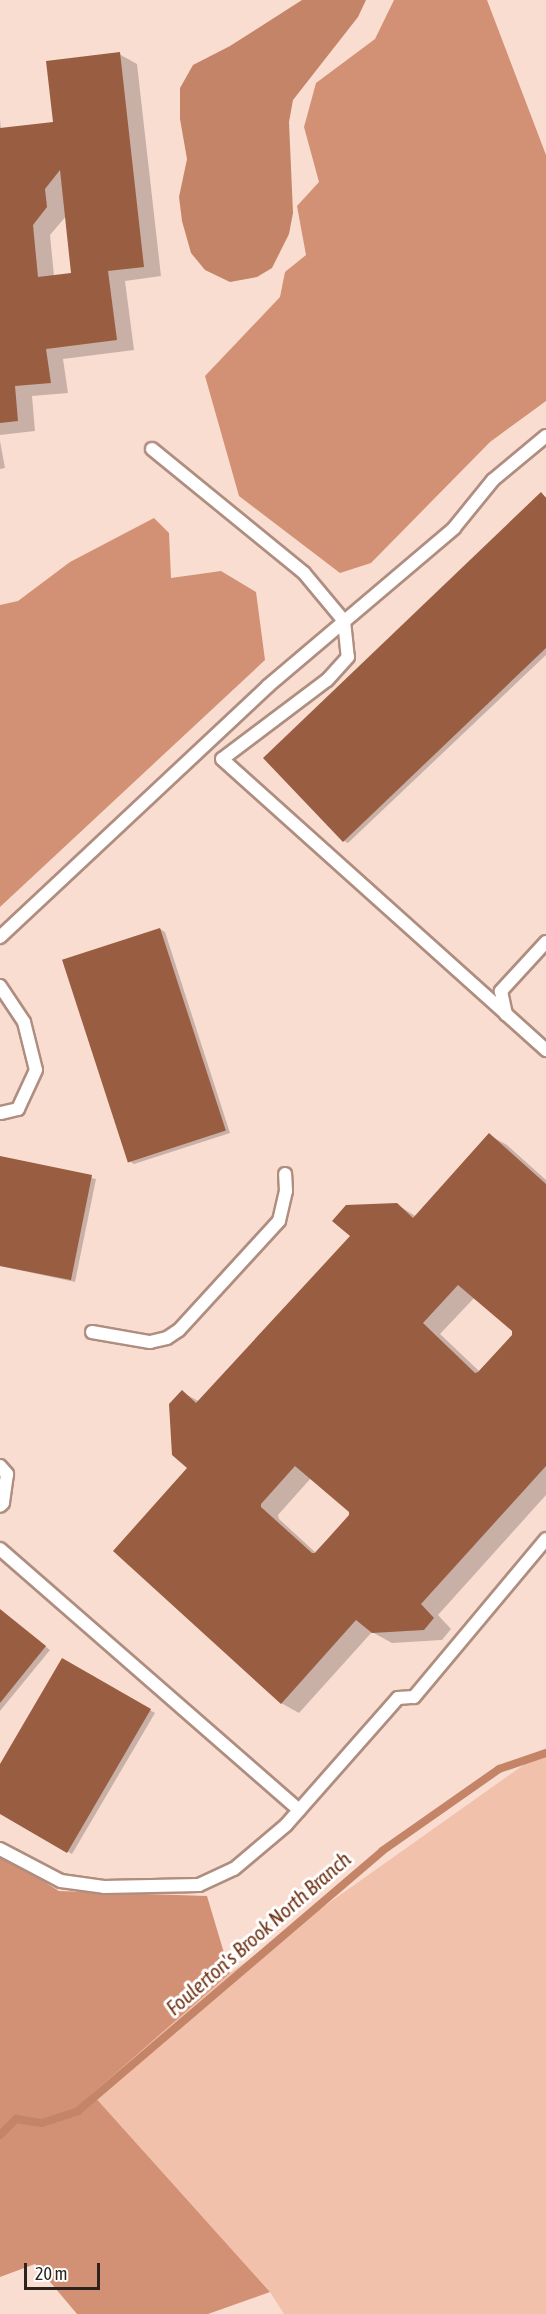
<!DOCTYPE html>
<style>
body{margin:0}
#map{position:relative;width:546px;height:2314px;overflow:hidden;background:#faddd1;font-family:"Asap Condensed",sans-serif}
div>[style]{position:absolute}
.green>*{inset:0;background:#f1c1ac}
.forest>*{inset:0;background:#d29174}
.water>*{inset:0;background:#c48467}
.shadow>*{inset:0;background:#0003}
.stream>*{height:8px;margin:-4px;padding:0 4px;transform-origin:4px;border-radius:4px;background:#c48467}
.building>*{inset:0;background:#995d41;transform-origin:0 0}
.roads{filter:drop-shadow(2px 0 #af8e80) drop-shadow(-2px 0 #af8e80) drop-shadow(0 2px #af8e80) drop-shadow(0 -2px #af8e80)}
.lane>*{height:12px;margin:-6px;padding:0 6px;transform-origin:6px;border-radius:6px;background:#fff}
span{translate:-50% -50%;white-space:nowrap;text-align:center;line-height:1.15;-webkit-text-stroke:6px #fff;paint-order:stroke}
.water-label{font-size:21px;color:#713416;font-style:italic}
.scale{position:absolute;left:24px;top:2263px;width:76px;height:27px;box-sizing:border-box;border:3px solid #2f221c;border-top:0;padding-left:8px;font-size:18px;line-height:21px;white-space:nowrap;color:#2f221c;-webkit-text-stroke:4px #fff;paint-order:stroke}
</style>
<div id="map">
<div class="green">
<div style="clip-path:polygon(546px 1749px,546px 2314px,284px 2314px,270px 2292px,91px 2094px,230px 1973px)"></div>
</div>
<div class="forest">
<div style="clip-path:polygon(394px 0,487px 0,546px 155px,546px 401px,490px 442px,371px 563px,340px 573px,239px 496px,205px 376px,280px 297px,285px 272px,306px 255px,297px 206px,319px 182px,304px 127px,316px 83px,375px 39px)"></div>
<div style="clip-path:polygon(154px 518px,169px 533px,171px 578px,221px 571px,256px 592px,265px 660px,0 907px,0 605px,18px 601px,70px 562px)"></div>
<div style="clip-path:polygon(0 1854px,59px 1891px,207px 1896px,230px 1973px,92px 2094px,270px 2292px,208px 2314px,77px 2314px,35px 2264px,0 2277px)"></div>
</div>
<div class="water">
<div style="clip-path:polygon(302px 0,366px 0,358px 17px,293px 100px,289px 122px,293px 213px,289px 234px,272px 268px,257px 277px,230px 282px,205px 270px,191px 253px,182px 221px,179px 197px,187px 159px,180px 119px,180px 88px,193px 65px,230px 46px)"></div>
</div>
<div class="shadow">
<div style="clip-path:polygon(evenodd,119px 54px,137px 64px,161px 276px,125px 281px,134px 350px,63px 359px,68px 393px,32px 396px,35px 431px,0 435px,0 120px,1px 129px,55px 123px,119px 54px,67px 215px,73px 274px,54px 276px,50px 235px,67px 215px)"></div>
<div style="clip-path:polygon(0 441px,5px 468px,0 469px)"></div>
<div style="clip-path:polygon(541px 494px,546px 497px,546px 655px,348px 843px,344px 841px)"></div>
<div style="clip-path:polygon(160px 929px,165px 932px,230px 1133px,134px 1164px,129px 1161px)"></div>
<div style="clip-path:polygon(evenodd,489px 1135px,507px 1145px,546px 1180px,546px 1495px,438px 1615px,451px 1629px,442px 1640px,392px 1643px,372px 1632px,299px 1713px,281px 1703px,190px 1468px,182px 1392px,200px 1402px,396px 1204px,417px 1217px,489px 1135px,475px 1297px,513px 1330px,514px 1335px,479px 1371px,440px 1334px,475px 1297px,489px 1135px,311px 1478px,350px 1511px,350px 1516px,315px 1552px,279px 1519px,278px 1515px,311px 1478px)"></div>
<div style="clip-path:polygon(0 1158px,96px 1179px,75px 1282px,0 1266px)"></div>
<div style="clip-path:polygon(0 1610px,50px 1650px,0 1711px)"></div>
<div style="clip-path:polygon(63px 1660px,155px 1713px,72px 1854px,0 1812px,0 1767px)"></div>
</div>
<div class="stream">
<div style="left:0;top:2135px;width:23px;rotate:-45deg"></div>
<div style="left:16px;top:2119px;width:26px;rotate:9deg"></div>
<div style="left:42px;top:2123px;width:38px;rotate:-18deg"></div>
<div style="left:78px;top:2111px;width:400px;rotate:-40.5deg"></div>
<div style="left:382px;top:1851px;width:143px;rotate:-35deg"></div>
<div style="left:499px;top:1769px;width:50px;rotate:-18.8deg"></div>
</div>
<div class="building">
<div style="clip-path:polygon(evenodd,120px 52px,144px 267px,108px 271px,117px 340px,46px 349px,51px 383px,15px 386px,18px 421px,0 423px,0 128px,53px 122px,46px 61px,120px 52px,60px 170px,71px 273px,38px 277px,33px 225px,47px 207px,45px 189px,60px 170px)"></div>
<div style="clip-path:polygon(541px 492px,546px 498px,546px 648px,343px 842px,263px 758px)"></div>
<div style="left:160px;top:928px;width:213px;height:103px;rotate:72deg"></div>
<div style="clip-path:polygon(evenodd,489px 1133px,546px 1184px,546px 1466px,421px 1604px,434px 1618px,424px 1630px,372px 1633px,356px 1620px,281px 1704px,113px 1551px,187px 1468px,172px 1455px,169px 1404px,182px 1390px,196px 1403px,350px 1236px,332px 1221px,346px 1205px,397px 1203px,413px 1218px,489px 1133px,458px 1285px,512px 1331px,512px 1335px,478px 1372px,475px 1373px,423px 1323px,458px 1285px,489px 1133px,295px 1466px,349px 1512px,349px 1515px,315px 1553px,312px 1553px,261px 1507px,261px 1504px,295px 1466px)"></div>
<div style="clip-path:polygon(0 1156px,92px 1175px,71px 1280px,0 1266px)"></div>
<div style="clip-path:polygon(0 1609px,46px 1646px,0 1703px)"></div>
<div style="clip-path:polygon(62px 1658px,151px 1709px,67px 1853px,0 1814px,0 1764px)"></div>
</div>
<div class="roads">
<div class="lane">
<div style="left:152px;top:449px;width:196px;rotate:39.2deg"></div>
<div style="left:304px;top:573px;width:62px;rotate:50.2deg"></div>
<div style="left:344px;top:621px;width:36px;rotate:84deg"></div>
<div style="left:348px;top:657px;width:31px;rotate:132deg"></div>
<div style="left:327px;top:680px;width:131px;rotate:143deg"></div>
<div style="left:222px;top:759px;width:382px;rotate:41.9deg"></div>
<div style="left:0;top:937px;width:367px;rotate:-43.1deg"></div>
<div style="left:268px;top:686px;width:244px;rotate:-40.3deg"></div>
<div style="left:454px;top:528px;width:62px;rotate:-50.9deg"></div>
<div style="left:493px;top:480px;width:69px;rotate:-39.7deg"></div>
<div style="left:546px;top:942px;width:67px;rotate:132.6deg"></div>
<div style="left:501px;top:991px;width:24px;rotate:78deg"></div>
<div style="left:506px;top:1014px;width:54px;rotate:42deg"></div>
<div style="left:0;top:986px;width:43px;rotate:56.3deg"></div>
<div style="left:24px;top:1022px;width:49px;rotate:76deg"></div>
<div style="left:36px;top:1070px;width:43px;rotate:114.8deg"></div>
<div style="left:18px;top:1109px;width:18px;rotate:167deg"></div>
<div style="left:92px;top:1332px;width:59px;rotate:9.8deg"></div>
<div style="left:150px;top:1342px;width:17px;rotate:-13deg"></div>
<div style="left:167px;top:1338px;width:14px;rotate:-34deg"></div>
<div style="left:179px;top:1330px;width:148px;rotate:-47.5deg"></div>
<div style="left:279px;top:1221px;width:31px;rotate:-77deg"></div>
<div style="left:286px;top:1191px;width:17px;rotate:-93deg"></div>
<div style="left:0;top:1466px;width:11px;rotate:49deg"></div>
<div style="left:7px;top:1474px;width:29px;rotate:98deg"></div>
<div style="left:3px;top:1503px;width:4px;rotate:135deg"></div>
<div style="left:0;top:1549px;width:397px;rotate:41.1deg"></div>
<div style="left:0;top:1849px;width:69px;rotate:27.7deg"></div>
<div style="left:61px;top:1881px;width:43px;rotate:7.9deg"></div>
<div style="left:104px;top:1887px;width:95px;rotate:-1.2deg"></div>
<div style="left:199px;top:1885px;width:38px;rotate:-25deg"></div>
<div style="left:234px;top:1869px;width:68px;rotate:-40.2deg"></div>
<div style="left:286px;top:1825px;width:169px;rotate:-48.6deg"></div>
<div style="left:398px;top:1698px;width:16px;rotate:-4deg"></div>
<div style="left:414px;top:1697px;width:206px;rotate:-50.1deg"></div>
</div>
</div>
<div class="water-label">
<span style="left:258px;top:1933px;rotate:-41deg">Foulerton's Brook North Branch</span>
</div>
<div class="scale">20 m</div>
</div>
